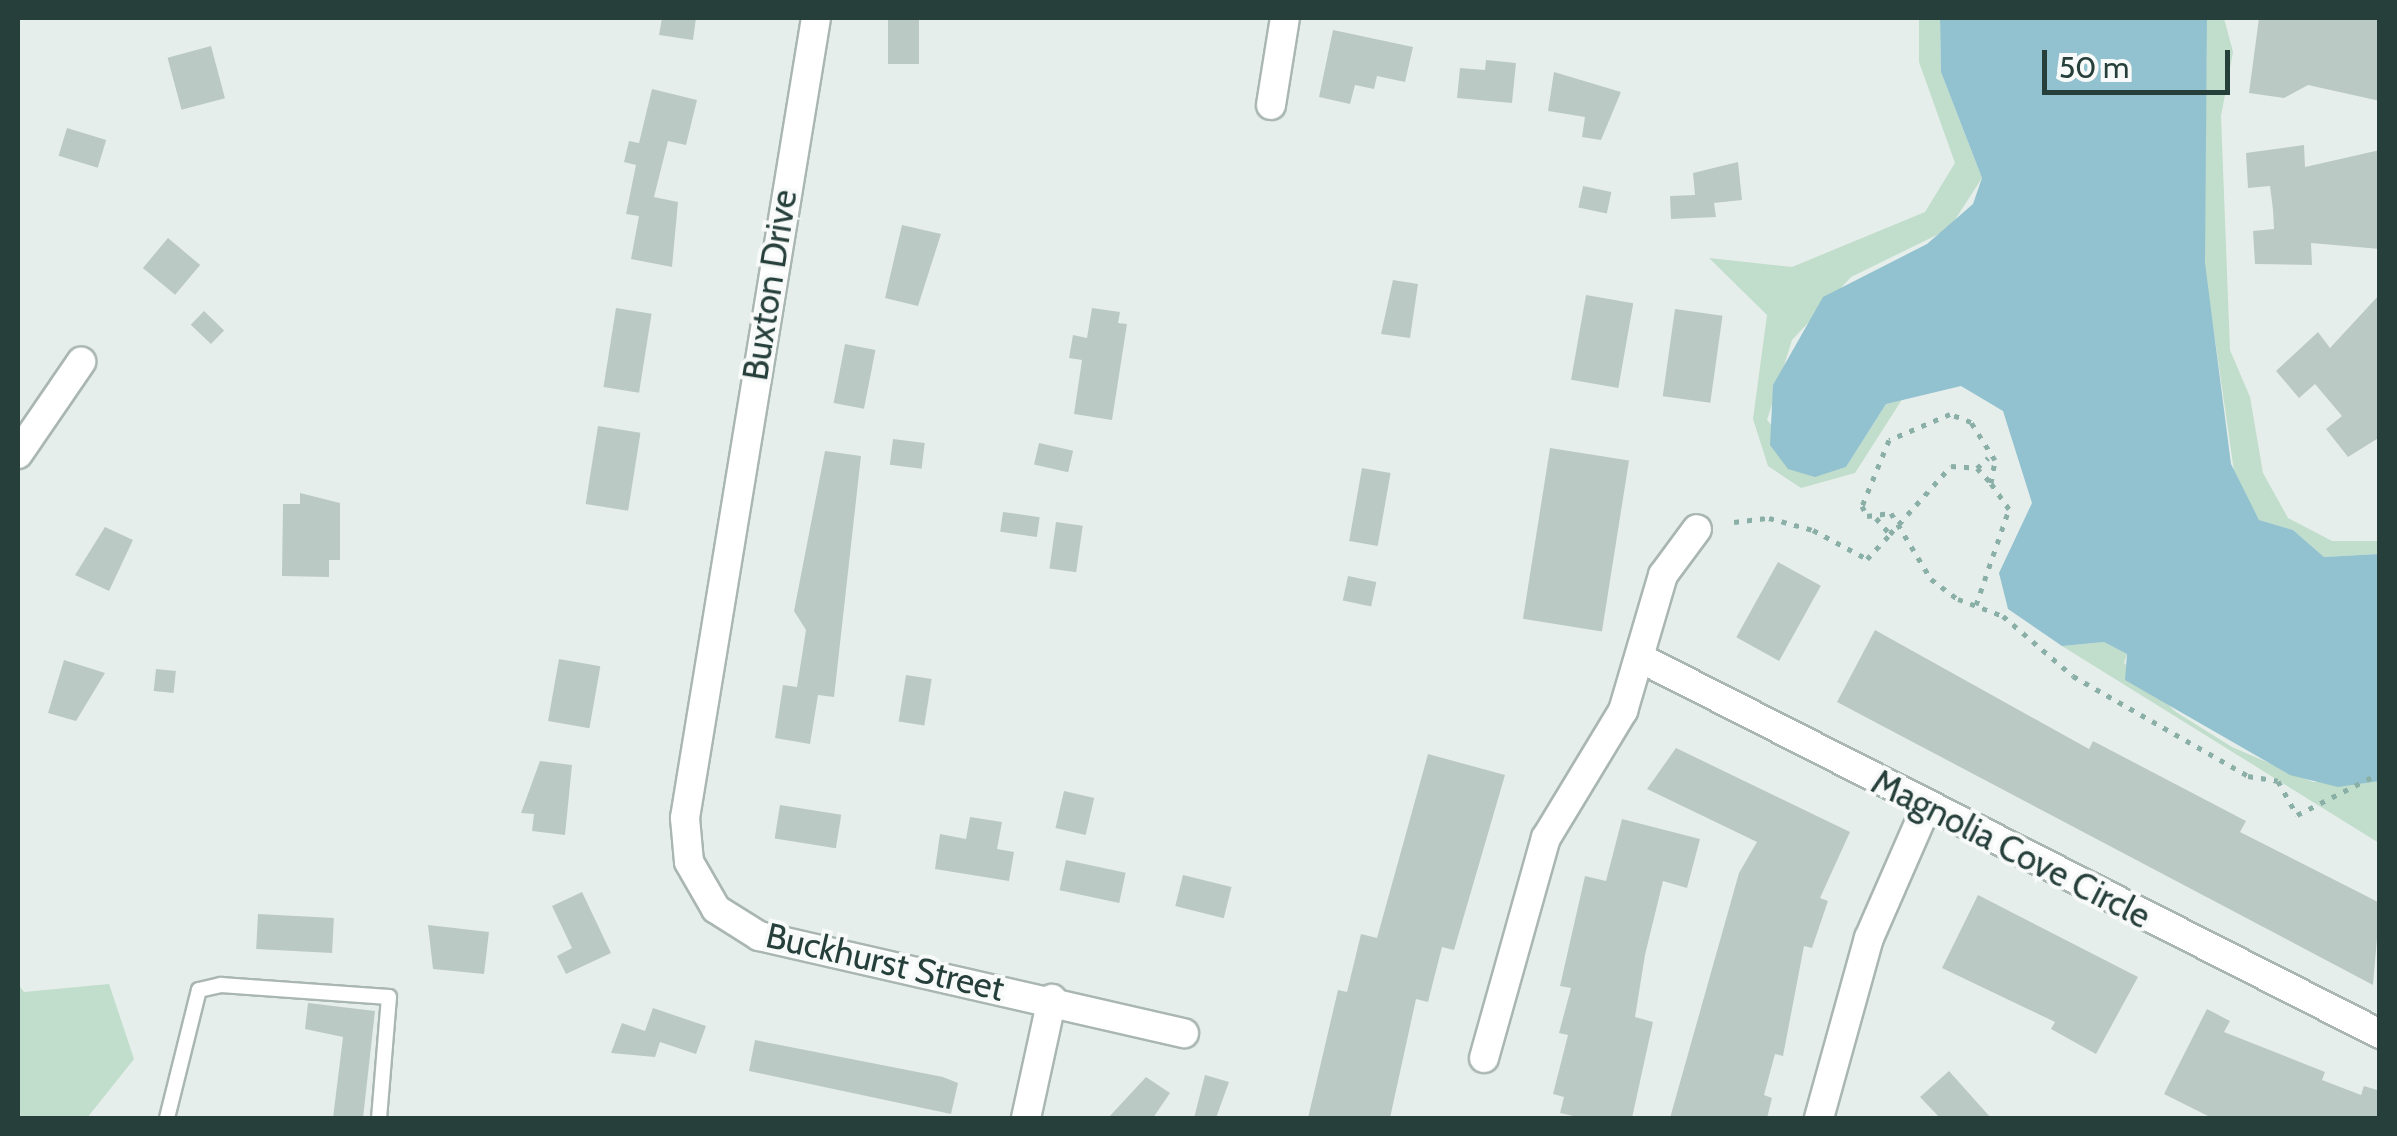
<!DOCTYPE html>
<style>
body{margin:0}
#map{position:relative;width:2397px;height:1136px;overflow:hidden;background:#e6eeeb;font-family:Cabin,sans-serif}
div>[style]{position:absolute}
.green>*{inset:0;background:#c1ddcb}
.water>*{inset:0;background:#92c1cf}
.building>*{inset:0;background:#bbc9c4;transform-origin:0 0}
.path>*{height:5px;margin-top:-2.5px;transform-origin:0;background:repeating-linear-gradient(90deg,#89afa6 0 5px,transparent 0 13px)}
.roads{filter:drop-shadow(2px 0 #a9b6b2) drop-shadow(-2px 0 #a9b6b2) drop-shadow(0 2px #a9b6b2) drop-shadow(0 -2px #a9b6b2)}
.service>*{height:14px;margin:-7px;padding:0 7px;transform-origin:7px;border-radius:7px;background:#fff}
.minor>*{height:28px;margin:-14px;padding:0 14px;transform-origin:14px;border-radius:14px;background:#fff}
span{translate:-50% -50%;white-space:nowrap;text-align:center;line-height:1.15;-webkit-text-stroke:8px #f7faf9;paint-order:stroke}
.street-label{font-size:35px;color:#263f3a}
.frame{position:absolute;inset:0;border:20px solid #263f3a;pointer-events:none}
.scale{position:absolute;left:2042px;top:50px;width:188px;height:45px;box-sizing:border-box;border:5px solid #263f3a;border-top:0;padding-left:12px;font-size:30px;line-height:35px;white-space:nowrap;color:#263f3a;-webkit-text-stroke:8px #f7faf9;paint-order:stroke}
</style>
<div id="map">
<div class="green">
<div style="clip-path:polygon(1919px 18px,1940px 18px,1941px 72px,1982px 178px,1949px 229px,1851px 277px,1792px 340px,1767px 420px,1815px 476px,1846px 467px,1886px 404px,1903px 398px,1855px 473px,1801px 488px,1768px 466px,1753px 419px,1767px 315px,1709px 258px,1792px 267px,1925px 212px,1955px 163px,1919px 62px)"></div>
<div style="clip-path:polygon(2207px 18px,2224px 18px,2233px 52px,2221px 116px,2230px 350px,2250px 397px,2263px 473px,2288px 518px,2332px 541px,2379px 541px,2379px 554px,2324px 557px,2293px 530px,2259px 520px,2235px 478px,2204px 263px)"></div>
<div style="clip-path:polygon(2104px 642px,2127px 654px,2124px 663px,2176px 712px,2232px 747px,2313px 782px,2379px 781px,2379px 843px,2062px 646px)"></div>
<div style="clip-path:polygon(18px 984px,24px 992px,109px 984px,134px 1059px,87px 1118px,18px 1118px)"></div>
</div>
<div class="water">
<div style="clip-path:polygon(1940px 18px,2207px 18px,2205px 263px,2231px 464px,2259px 520px,2293px 530px,2324px 557px,2379px 554px,2379px 781px,2338px 787px,2290px 775px,2125px 680px,2127px 654px,2104px 642px,2062px 646px,2008px 609px,1999px 573px,2032px 503px,2003px 411px,1961px 386px,1886px 404px,1846px 467px,1815px 477px,1788px 469px,1770px 445px,1773px 385px,1823px 297px,1927px 244px,1973px 204px,1982px 178px,1941px 72px)"></div>
</div>
<div class="building">
<div style="clip-path:polygon(662px 18px,696px 18px,693px 40px,659px 35px)"></div>
<div style="left:888px;top:18px;width:31px;height:46px"></div>
<div style="clip-path:polygon(2259px 18px,2380px 18px,2380px 101px,2308px 85px,2284px 98px,2249px 93px)"></div>
<div style="clip-path:polygon(1333px 30px,1413px 47px,1405px 82px,1377px 76px,1374px 89px,1355px 85px,1350px 104px,1319px 97px)"></div>
<div style="left:211px;top:46px;width:54px;height:45px;rotate:75deg"></div>
<div style="clip-path:polygon(1486px 60px,1516px 63px,1512px 103px,1457px 98px,1460px 68px,1485px 70px)"></div>
<div style="clip-path:polygon(1554px 72px,1621px 92px,1601px 140px,1582px 137px,1585px 117px,1548px 111px)"></div>
<div style="clip-path:polygon(652px 89px,697px 100px,686px 145px,668px 141px,654px 197px,678px 202px,672px 267px,631px 259px,639px 216px,626px 214px,636px 165px,624px 162px,629px 141px,639px 143px)"></div>
<div style="left:67px;top:128px;width:41px;height:29px;rotate:17deg"></div>
<div style="clip-path:polygon(2304px 145px,2305px 167px,2380px 150px,2380px 249px,2311px 243px,2312px 265px,2255px 264px,2253px 231px,2274px 229px,2273px 210px,2270px 186px,2248px 188px,2246px 153px)"></div>
<div style="clip-path:polygon(1738px 162px,1742px 200px,1714px 203px,1716px 217px,1671px 219px,1670px 196px,1695px 195px,1693px 173px)"></div>
<div style="left:1583px;top:186px;width:29px;height:22px;rotate:12deg"></div>
<div style="clip-path:polygon(902px 225px,941px 234px,918px 306px,885px 298px)"></div>
<div style="left:168px;top:238px;width:42px;height:39px;rotate:40deg"></div>
<div style="clip-path:polygon(1393px 280px,1418px 284px,1410px 338px,1381px 334px)"></div>
<div style="clip-path:polygon(2380px 294px,2380px 437px,2348px 457px,2326px 429px,2342px 416px,2315px 384px,2299px 398px,2276px 371px,2318px 332px,2330px 348px)"></div>
<div style="left:1586px;top:295px;width:48px;height:86px;rotate:10deg"></div>
<div style="left:616px;top:308px;width:36px;height:80px;rotate:9deg"></div>
<div style="clip-path:polygon(1092px 308px,1120px 312px,1118px 323px,1127px 324px,1112px 420px,1074px 414px,1082px 360px,1069px 358px,1073px 335px,1087px 338px)"></div>
<div style="left:1675px;top:309px;width:48px;height:88px;rotate:8deg"></div>
<div style="left:204px;top:311px;width:28px;height:19px;rotate:44deg"></div>
<div style="left:845px;top:344px;width:31px;height:60px;rotate:11deg"></div>
<div style="left:598px;top:426px;width:43px;height:79px;rotate:9deg"></div>
<div style="left:893px;top:439px;width:32px;height:26px;rotate:7deg"></div>
<div style="left:1039px;top:443px;width:35px;height:22px;rotate:13deg"></div>
<div style="left:1550px;top:448px;width:80px;height:173px;rotate:9deg"></div>
<div style="clip-path:polygon(825px 451px,861px 456px,834px 697px,818px 695px,810px 744px,775px 738px,783px 685px,797px 687px,806px 630px,794px 611px)"></div>
<div style="left:1362px;top:468px;width:29px;height:74px;rotate:10deg"></div>
<div style="clip-path:polygon(300px 493px,340px 503px,340px 560px,329px 560px,329px 577px,282px 576px,283px 504px,300px 504px)"></div>
<div style="left:1003px;top:512px;width:37px;height:20px;rotate:8deg"></div>
<div style="left:1056px;top:522px;width:27px;height:47px;rotate:8deg"></div>
<div style="clip-path:polygon(105px 527px,133px 540px,109px 591px,75px 575px)"></div>
<div style="left:1778px;top:562px;width:49px;height:86px;rotate:29deg"></div>
<div style="left:1348px;top:576px;width:29px;height:25px;rotate:12deg"></div>
<div style="clip-path:polygon(1875px 630px,2089px 749px,2093px 741px,2246px 821px,2240px 832px,2380px 903px,2373px 985px,1837px 702px)"></div>
<div style="left:559px;top:659px;width:42px;height:63px;rotate:10deg"></div>
<div style="clip-path:polygon(64px 660px,105px 673px,76px 721px,48px 713px)"></div>
<div style="left:156px;top:669px;width:20px;height:22px;rotate:6deg"></div>
<div style="left:906px;top:675px;width:26px;height:47px;rotate:9deg"></div>
<div style="clip-path:polygon(1676px 748px,1850px 832px,1820px 898px,1828px 901px,1812px 948px,1804px 946px,1783px 1056px,1775px 1054px,1764px 1095px,1772px 1098px,1767px 1118px,1670px 1118px,1739px 873px,1757px 842px,1647px 789px)"></div>
<div style="clip-path:polygon(1428px 754px,1505px 775px,1454px 950px,1442px 947px,1428px 1002px,1416px 999px,1390px 1118px,1308px 1118px,1338px 990px,1347px 992px,1361px 934px,1377px 938px)"></div>
<div style="clip-path:polygon(540px 761px,572px 765px,565px 835px,532px 831px,534px 814px,521px 813px)"></div>
<div style="left:1064px;top:791px;width:31px;height:38px;rotate:13deg"></div>
<div style="left:780px;top:805px;width:62px;height:34px;rotate:9deg"></div>
<div style="clip-path:polygon(970px 817px,1002px 822px,997px 849px,1014px 852px,1009px 881px,935px 869px,940px 834px,966px 839px)"></div>
<div style="clip-path:polygon(1622px 819px,1700px 839px,1687px 888px,1663px 881px,1645px 955px,1635px 1017px,1653px 1022px,1632px 1118px,1582px 1118px,1560px 1113px,1564px 1097px,1553px 1094px,1568px 1035px,1559px 1033px,1571px 988px,1560px 986px,1585px 876px,1606px 881px)"></div>
<div style="left:1066px;top:860px;width:61px;height:31px;rotate:12deg"></div>
<div style="left:1183px;top:875px;width:50px;height:32px;rotate:14deg"></div>
<div style="clip-path:polygon(582px 892px,611px 953px,566px 974px,557px 956px,572px 948px,552px 906px)"></div>
<div style="clip-path:polygon(1978px 895px,2138px 977px,2096px 1054px,2051px 1029px,2055px 1022px,1942px 968px)"></div>
<div style="left:258px;top:914px;width:76px;height:35px;rotate:3deg"></div>
<div style="clip-path:polygon(428px 925px,489px 932px,484px 974px,433px 969px)"></div>
<div style="clip-path:polygon(308px 1003px,375px 1011px,363px 1118px,333px 1118px,343px 1037px,305px 1029px)"></div>
<div style="clip-path:polygon(653px 1008px,706px 1026px,696px 1054px,660px 1042px,655px 1057px,611px 1053px,622px 1023px,645px 1031px)"></div>
<div style="clip-path:polygon(2207px 1009px,2230px 1021px,2224px 1032px,2325px 1072px,2322px 1080px,2361px 1095px,2364px 1086px,2380px 1091px,2380px 1118px,2212px 1118px,2164px 1094px)"></div>
<div style="clip-path:polygon(755px 1040px,943px 1077px,958px 1083px,951px 1114px,749px 1071px)"></div>
<div style="clip-path:polygon(1949px 1071px,1991px 1118px,1940px 1118px,1920px 1097px)"></div>
<div style="clip-path:polygon(1205px 1075px,1229px 1082px,1216px 1118px,1194px 1118px)"></div>
<div style="clip-path:polygon(1146px 1077px,1170px 1093px,1153px 1118px,1108px 1118px)"></div>
</div>
<div class="path">
<div style="left:1977px;top:468px;width:21px;rotate:47deg"></div>
<div style="left:1876px;top:518px;width:21px;rotate:49deg"></div>
<div style="left:1890px;top:534px;width:91px;rotate:-48.1deg"></div>
<div style="left:1951px;top:466px;width:26px;rotate:4deg"></div>
<div style="left:1977px;top:468px;width:15px;rotate:-42deg"></div>
<div style="left:1734px;top:522px;width:35px;rotate:-7deg"></div>
<div style="left:1769px;top:518px;width:46px;rotate:15.3deg"></div>
<div style="left:1813px;top:530px;width:61px;rotate:28.2deg"></div>
<div style="left:1867px;top:559px;width:34px;rotate:-47deg"></div>
<div style="left:1976px;top:605px;width:102px;rotate:-71deg"></div>
<div style="left:2009px;top:509px;width:32px;rotate:-125deg"></div>
<div style="left:1991px;top:483px;width:23px;rotate:-80deg"></div>
<div style="left:1995px;top:460px;width:45px;rotate:-122.3deg"></div>
<div style="left:1971px;top:422px;width:22px;rotate:-159deg"></div>
<div style="left:1950px;top:414px;width:66px;rotate:156.9deg"></div>
<div style="left:1889px;top:440px;width:71px;rotate:112.2deg"></div>
<div style="left:1862px;top:506px;width:11px;rotate:63deg"></div>
<div style="left:1867px;top:516px;width:24px;rotate:-7deg"></div>
<div style="left:1891px;top:513px;width:77px;rotate:58.8deg"></div>
<div style="left:1931px;top:579px;width:34px;rotate:37deg"></div>
<div style="left:1958px;top:599px;width:48px;rotate:20.7deg"></div>
<div style="left:2003px;top:616px;width:92px;rotate:40.6deg"></div>
<div style="left:2073px;top:676px;width:202px;rotate:29.7deg"></div>
<div style="left:2248px;top:776px;width:30px;rotate:9deg"></div>
<div style="left:2278px;top:781px;width:39px;rotate:61deg"></div>
<div style="left:2297px;top:815px;width:93px;rotate:-26.8deg"></div>
</div>
<div class="roads">
<div class="service">
<div style="left:167px;top:1118px;width:132px;rotate:-76deg"></div>
<div style="left:199px;top:990px;width:23px;rotate:-13deg"></div>
<div style="left:221px;top:985px;width:168px;rotate:4.1deg"></div>
<div style="left:389px;top:997px;width:121px;rotate:94.7deg"></div>
</div>
<div class="minor">
<div style="left:816px;top:18px;width:811px;rotate:99.3deg"></div>
<div style="left:685px;top:818px;width:44px;rotate:84.8deg"></div>
<div style="left:689px;top:862px;width:54px;rotate:60.1deg"></div>
<div style="left:716px;top:909px;width:51px;rotate:32.1deg"></div>
<div style="left:759px;top:936px;width:436px;rotate:12.9deg"></div>
<div style="left:1271px;top:105px;width:88px;rotate:-80.9deg"></div>
<div style="left:18px;top:454px;width:112px;rotate:-55.6deg"></div>
<div style="left:1644px;top:660px;width:826px;rotate:26.94deg"></div>
<div style="left:1484px;top:1058px;width:229px;rotate:-74.3deg"></div>
<div style="left:1546px;top:838px;width:149px;rotate:-58.8deg"></div>
<div style="left:1623px;top:711px;width:142px;rotate:-73.6deg"></div>
<div style="left:1663px;top:575px;width:57px;rotate:-53.5deg"></div>
<div style="left:1026px;top:1118px;width:122px;rotate:-77.7deg"></div>
<div style="left:1819px;top:1118px;width:187px;rotate:-74.5deg"></div>
<div style="left:1869px;top:938px;width:145px;rotate:-66.4deg"></div>
</div>
</div>
<div class="street-label">
<span style="left:770px;top:285px;rotate:-81deg">Buxton Drive</span>
<span style="left:2011px;top:849px;rotate:27deg">Magnolia Cove Circle</span>
<span style="left:885px;top:962px;rotate:13deg">Buckhurst Street</span>
</div>
<div class="frame"></div>
<div class="scale">50 m</div>
</div>
